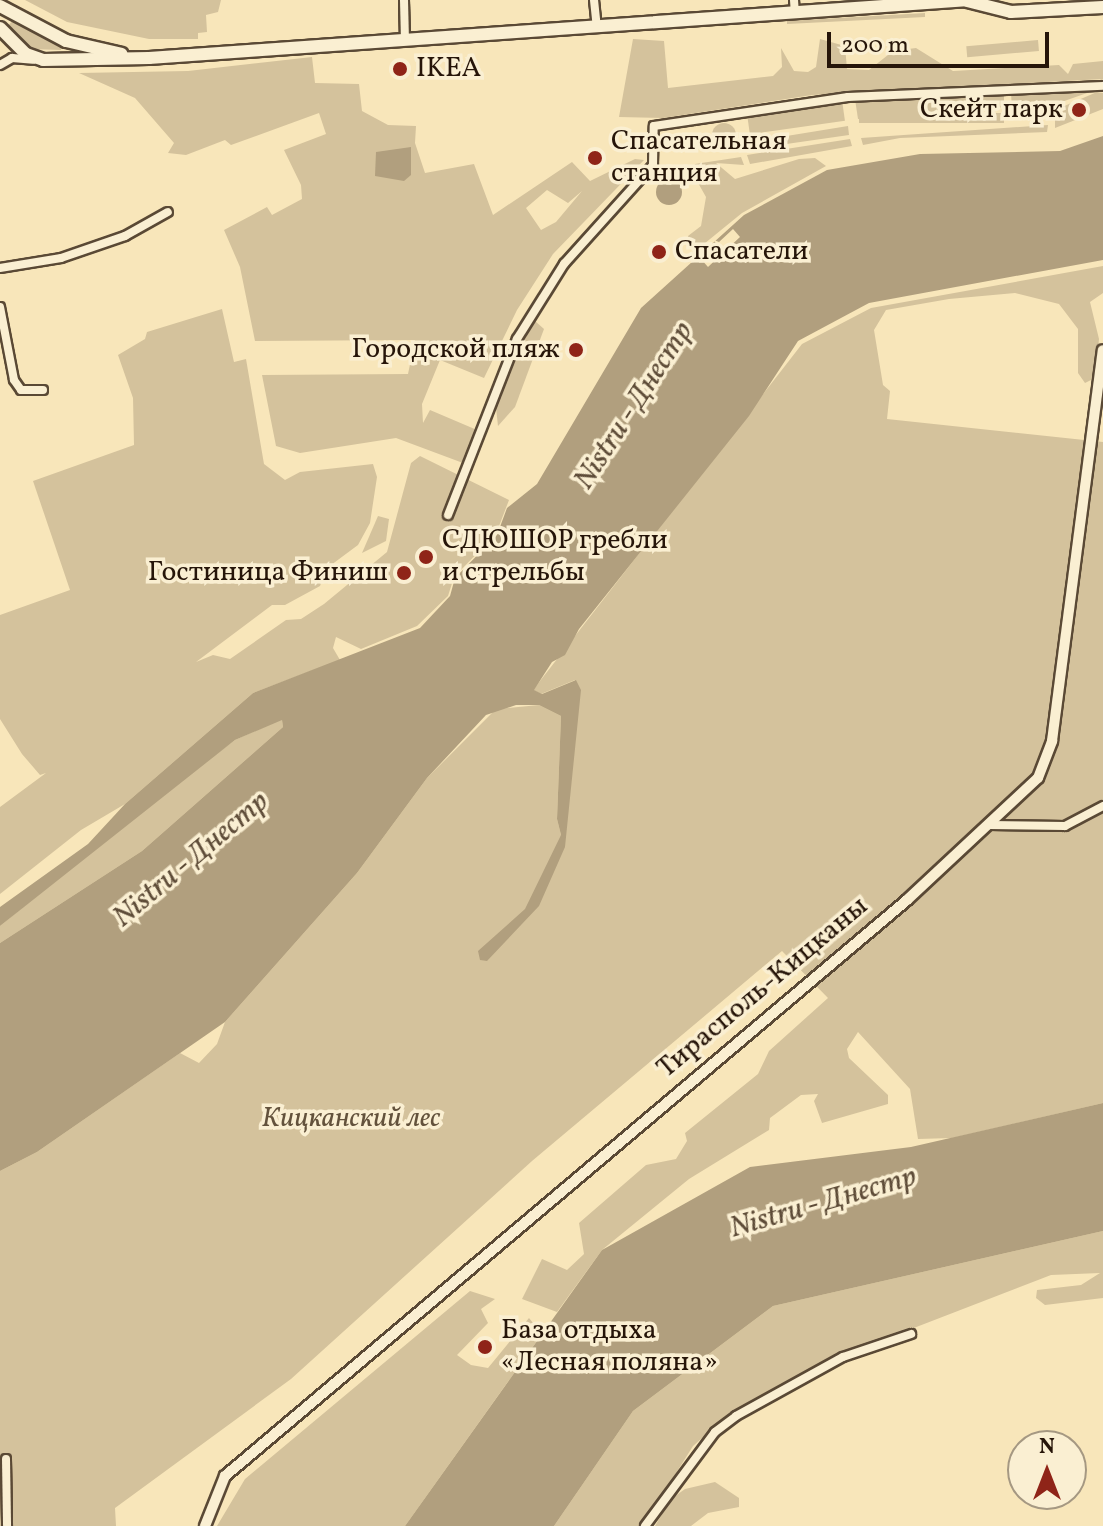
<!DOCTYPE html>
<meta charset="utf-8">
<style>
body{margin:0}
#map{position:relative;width:1103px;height:1526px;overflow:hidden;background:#f8e6ba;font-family:Vollkorn,serif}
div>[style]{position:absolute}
.green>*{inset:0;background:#d4c29c;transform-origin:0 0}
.round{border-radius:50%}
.water>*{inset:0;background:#b19f7e}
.pier>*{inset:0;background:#f8e6ba}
.roads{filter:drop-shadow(2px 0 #5a4935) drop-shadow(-2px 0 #5a4935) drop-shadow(0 2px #5a4935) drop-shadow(0 -2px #5a4935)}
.minor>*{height:8px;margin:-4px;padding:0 4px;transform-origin:4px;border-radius:4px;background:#faefd2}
.tertiary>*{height:10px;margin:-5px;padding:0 5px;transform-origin:5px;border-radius:5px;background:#faefd2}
.secondary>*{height:12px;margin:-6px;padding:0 6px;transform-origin:6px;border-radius:6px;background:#faefd2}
.dots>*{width:22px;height:22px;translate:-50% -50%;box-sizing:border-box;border:4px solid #faefd2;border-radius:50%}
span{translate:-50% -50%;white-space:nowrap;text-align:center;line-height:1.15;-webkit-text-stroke:7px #faefd2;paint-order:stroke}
.poi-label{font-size:28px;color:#261509}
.left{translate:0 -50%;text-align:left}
.right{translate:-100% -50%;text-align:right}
.street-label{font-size:28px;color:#261509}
.park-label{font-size:28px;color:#63523c;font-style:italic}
.water-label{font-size:30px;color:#5e4c38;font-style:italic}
.north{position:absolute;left:1007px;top:1430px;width:80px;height:80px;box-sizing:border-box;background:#faefd2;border:2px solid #a59882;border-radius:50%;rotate:0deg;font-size:22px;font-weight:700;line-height:32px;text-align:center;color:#261509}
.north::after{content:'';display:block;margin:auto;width:28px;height:36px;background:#8f2418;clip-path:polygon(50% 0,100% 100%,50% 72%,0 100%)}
.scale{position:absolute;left:827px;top:32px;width:222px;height:36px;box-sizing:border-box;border:4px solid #261509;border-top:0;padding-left:10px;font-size:24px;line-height:28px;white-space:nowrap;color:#261509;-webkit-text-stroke:6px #faefd2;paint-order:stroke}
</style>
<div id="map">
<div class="green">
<div style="clip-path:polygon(25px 0,221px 0,218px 12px,206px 15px,207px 32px,198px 33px,198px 39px,149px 39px,67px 22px)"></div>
<div style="clip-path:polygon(925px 13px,925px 17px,787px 24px,787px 21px)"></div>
<div style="clip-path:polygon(13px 20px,61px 45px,61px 50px,30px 49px,7px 27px)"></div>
<div style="clip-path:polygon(633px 39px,664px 41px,668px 88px,773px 76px,782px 67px,781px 48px,794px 71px,808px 72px,816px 67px,820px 39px,845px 46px,847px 69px,869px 70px,893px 51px,916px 48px,953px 71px,1059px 65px,1068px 74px,1073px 64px,1103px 61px,1103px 79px,812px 95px,663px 118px,619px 117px)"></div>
<div style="left:1038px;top:40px;width:11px;height:72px;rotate:85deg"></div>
<div style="clip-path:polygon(evenodd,312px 57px,315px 83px,359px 84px,362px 111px,388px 125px,416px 126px,415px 143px,425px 173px,474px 164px,493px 215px,572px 162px,590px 181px,635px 159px,644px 160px,553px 254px,517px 310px,484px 378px,440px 360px,422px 404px,423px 423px,430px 410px,477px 430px,463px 463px,396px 438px,300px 453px,276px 446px,262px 375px,408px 374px,415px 340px,255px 341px,240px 267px,224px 230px,267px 207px,272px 215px,302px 199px,301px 185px,284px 150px,326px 134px,319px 113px,231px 145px,225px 140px,186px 155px,168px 153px,174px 143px,135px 98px,79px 73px,188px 71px,312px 57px,547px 190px,568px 203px,582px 191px,556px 222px,541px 230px,526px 208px,547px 190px)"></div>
<div style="clip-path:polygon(1004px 91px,1004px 107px,858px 119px,855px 99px)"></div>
<div style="clip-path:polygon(1090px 92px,1050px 106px,1012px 108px,1011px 93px)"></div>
<div style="clip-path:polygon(1097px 92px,1103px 93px,1103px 109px,1055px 128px,1055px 110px)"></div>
<div style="left:842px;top:100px;width:21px;height:96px;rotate:82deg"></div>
<div style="left:1004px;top:113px;width:10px;height:145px;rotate:90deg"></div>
<div class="round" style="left:712px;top:123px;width:24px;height:24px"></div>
<div style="clip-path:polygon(1048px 125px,1047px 132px,900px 138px,863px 145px,861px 138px)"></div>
<div style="clip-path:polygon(848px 126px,849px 135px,758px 148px,756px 141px)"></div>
<div style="clip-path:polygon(850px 139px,852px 146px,750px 164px,747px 155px)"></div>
<div style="clip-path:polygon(741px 157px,744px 165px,716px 163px,735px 179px,799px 159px,815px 158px,826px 166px,742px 213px,699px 248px,688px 244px,688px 236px,701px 226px,706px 197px,693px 174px,695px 164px)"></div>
<div style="clip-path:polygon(1103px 266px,1103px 293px,1090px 302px,1099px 339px,1095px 378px,1085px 383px,1078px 373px,1078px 329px,1059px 304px,1015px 293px,949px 299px,886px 310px,874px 330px,883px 385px,890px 391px,887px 419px,1103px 442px,1103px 1103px,952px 1138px,918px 1139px,910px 1089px,858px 1032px,847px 1049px,849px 1058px,888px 1095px,888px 1104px,822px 1123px,814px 1101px,818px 1094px,801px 1095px,770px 1118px,769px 1130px,689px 1179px,602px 1250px,557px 1312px,522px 1299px,542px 1259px,567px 1270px,584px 1254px,579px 1223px,646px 1165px,676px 1159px,687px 1141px,685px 1133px,758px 1074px,769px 1051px,828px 998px,782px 951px,532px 1161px,291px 1379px,115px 1508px,116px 1526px,0 1526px,0 1171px,37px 1152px,180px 1053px,199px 1063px,217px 1044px,225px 1022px,357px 873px,427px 778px,496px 709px,539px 705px,561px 716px,557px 819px,561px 835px,575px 680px,541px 694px,533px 690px,802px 344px,871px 308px)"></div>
<div style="clip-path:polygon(222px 309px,234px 362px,246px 359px,264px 464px,285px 480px,300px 472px,373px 464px,377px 477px,370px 523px,358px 545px,327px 568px,320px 586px,285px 605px,272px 605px,196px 662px,213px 655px,230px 659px,286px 620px,301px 619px,324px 604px,387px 552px,411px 463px,420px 456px,509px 500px,496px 534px,454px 577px,448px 596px,417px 626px,361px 649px,336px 637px,333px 648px,340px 660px,253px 693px,125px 804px,81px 830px,0 894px,0 807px,46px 773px,40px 775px,22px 754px,0 719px,0 615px,70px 590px,33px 481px,134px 445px,133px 398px,118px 355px,145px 339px,147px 332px)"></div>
<div style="clip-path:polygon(535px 321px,544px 329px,515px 407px,498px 426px,496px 408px,525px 330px)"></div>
<div style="clip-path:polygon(378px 516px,389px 519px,386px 541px,362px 553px)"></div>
<div style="clip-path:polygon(282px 719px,283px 727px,142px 851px,0 943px,0 926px,145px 807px,235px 740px)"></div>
<div style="clip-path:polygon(1103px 1231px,1103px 1298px,1045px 1305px,1036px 1298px,1037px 1290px,1081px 1285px,1100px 1273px,1051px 1275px,849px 1353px,724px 1419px,693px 1446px,643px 1526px,554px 1526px,633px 1411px,773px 1306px)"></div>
<div style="clip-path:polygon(470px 1291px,495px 1299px,481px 1309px,488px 1323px,457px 1355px,471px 1365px,488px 1368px,529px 1318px,542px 1334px,405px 1526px,217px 1526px,245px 1479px)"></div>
<div style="clip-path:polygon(715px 1482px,739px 1498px,739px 1507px,708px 1513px,691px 1526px,655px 1526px,671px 1499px,685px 1489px)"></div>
</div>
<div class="water">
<div style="clip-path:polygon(1103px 136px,1103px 260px,869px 303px,798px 341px,749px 416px,579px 629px,565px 655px,552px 662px,534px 690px,542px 694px,576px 680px,581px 690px,565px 847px,539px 906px,487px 961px,480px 960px,478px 951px,525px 909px,561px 835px,557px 819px,561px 716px,539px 705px,516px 705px,486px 715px,427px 778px,357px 873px,225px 1022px,37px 1152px,0 1171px,0 943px,142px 851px,283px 727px,282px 720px,235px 740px,0 926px,0 907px,88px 844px,125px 804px,253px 693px,420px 628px,450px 596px,455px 578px,497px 535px,507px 508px,537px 484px,641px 308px,744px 215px,827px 170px,920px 154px,1060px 151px)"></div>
<div style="clip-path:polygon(411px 147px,411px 175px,404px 181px,375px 176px,376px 152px)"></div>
<div class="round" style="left:656px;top:179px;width:26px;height:26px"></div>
<div style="clip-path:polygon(1103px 1103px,1103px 1231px,773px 1306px,633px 1411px,554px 1526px,405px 1526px,602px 1250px,750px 1167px,911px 1147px)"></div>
</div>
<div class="pier">
<div style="clip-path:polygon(733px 229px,740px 237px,708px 267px,701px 259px,716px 244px,714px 240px,719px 242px)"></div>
</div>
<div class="roads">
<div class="minor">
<div style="left:404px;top:0;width:41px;rotate:88.6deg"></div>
<div style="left:594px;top:0;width:28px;rotate:84deg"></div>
<div style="left:794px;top:0;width:14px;rotate:86deg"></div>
<div style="left:0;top:65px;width:14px;rotate:-30deg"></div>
<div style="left:12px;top:58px;width:21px;rotate:5deg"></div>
<div style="left:0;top:268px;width:62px;rotate:-9.3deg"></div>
<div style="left:61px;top:258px;width:68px;rotate:-19deg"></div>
<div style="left:125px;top:236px;width:49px;rotate:-29.2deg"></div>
<div style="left:0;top:307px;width:74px;rotate:79.1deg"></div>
<div style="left:14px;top:380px;width:12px;rotate:55deg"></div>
<div style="left:21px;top:390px;width:22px"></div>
<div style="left:448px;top:515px;width:189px;rotate:-68.6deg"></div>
<div style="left:517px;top:339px;width:89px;rotate:-57.9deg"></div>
<div style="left:564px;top:264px;width:133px;rotate:-48deg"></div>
<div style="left:653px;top:165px;width:39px;rotate:-89deg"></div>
<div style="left:654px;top:126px;width:196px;rotate:-8.5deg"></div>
<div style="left:848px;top:97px;width:255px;rotate:-2.5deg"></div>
<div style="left:990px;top:825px;width:75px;rotate:0.8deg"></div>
<div style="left:1065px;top:826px;width:43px;rotate:-27.8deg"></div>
<div style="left:6px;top:1459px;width:67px;rotate:89.1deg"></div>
<div style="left:645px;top:1526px;width:117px;rotate:-53.3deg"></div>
<div style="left:715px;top:1432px;width:26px;rotate:-37deg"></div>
<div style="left:736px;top:1416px;width:122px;rotate:-28.9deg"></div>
<div style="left:843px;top:1357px;width:72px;rotate:-18.7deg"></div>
</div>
<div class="tertiary">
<div style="left:205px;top:1526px;width:54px;rotate:-68.2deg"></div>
<div style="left:225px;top:1476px;width:893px;rotate:-40.18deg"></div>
<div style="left:907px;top:900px;width:179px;rotate:-43deg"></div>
<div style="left:1038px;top:778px;width:40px;rotate:-69deg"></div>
<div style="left:1052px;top:741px;width:394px;rotate:-82.6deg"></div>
</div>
<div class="secondary">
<div style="left:967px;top:1px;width:45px;rotate:14deg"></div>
<div style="left:1011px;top:12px;width:92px;rotate:-3.1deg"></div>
<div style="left:0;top:6px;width:75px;rotate:27.9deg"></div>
<div style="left:66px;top:41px;width:57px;rotate:13.1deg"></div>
<div style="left:0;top:28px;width:37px;rotate:45deg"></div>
<div style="left:26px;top:54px;width:18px;rotate:19deg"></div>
<div style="left:43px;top:60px;width:106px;rotate:-1.1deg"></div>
<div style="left:149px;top:58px;width:822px;rotate:-4.05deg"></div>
</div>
</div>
<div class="dots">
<div style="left:400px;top:69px;background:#8f2418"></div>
<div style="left:1079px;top:110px;background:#8f2418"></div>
<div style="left:595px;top:158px;background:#8f2418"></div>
<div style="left:659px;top:252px;background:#8f2418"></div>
<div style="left:576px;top:350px;background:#8f2418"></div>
<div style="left:426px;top:557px;background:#8f2418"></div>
<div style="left:404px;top:573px;background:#8f2418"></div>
<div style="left:485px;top:1347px;background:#8f2418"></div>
</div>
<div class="poi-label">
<span class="left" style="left:416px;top:69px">IKEA</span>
<span class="right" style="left:1063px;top:110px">Скейт парк</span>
<span class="left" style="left:611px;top:158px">Спасательная<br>станция</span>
<span class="left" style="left:675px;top:252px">Спасатели</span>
<span class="right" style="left:560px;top:350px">Городской пляж</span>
<span class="left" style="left:442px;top:557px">СДЮШОР гребли<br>и стрельбы</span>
<span class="right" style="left:388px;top:573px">Гостиница Финиш</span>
<span class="left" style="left:501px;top:1347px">База отдыха<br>«Лесная поляна»</span>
</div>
<div class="street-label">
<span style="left:763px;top:988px;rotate:-40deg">Тирасполь-Кицканы</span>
</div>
<div class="park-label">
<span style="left:351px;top:1119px">Кицканский лес</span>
</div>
<div class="water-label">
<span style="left:634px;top:406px;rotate:-57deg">Nistru - Днестр</span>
<span style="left:191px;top:860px;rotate:-40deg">Nistru - Днестр</span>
<span style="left:823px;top:1203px;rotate:-16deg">Nistru - Днестр</span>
</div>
<div class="north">N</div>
<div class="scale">200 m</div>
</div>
